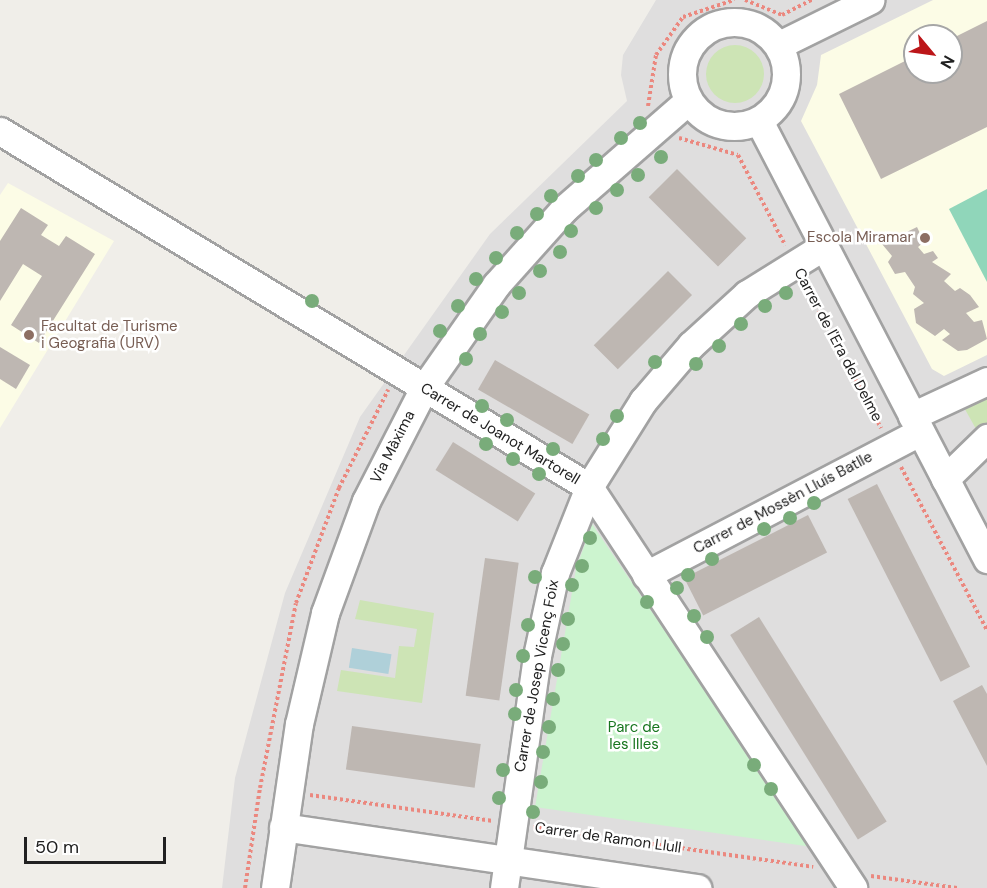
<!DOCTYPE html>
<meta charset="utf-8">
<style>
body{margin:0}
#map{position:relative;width:987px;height:888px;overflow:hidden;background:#f0eee9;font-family:"DM Sans",sans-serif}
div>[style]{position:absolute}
.residential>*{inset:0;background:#dfdede}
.education>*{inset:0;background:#fcfce6}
.grass>*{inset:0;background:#cde4b5}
.round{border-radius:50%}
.park>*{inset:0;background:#ccf4cf}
.pitch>*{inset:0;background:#90d6ba}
.water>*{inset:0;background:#afd0d9;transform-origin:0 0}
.building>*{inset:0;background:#beb7b2;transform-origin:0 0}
.path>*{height:4px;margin-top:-2px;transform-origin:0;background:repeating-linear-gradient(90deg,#eb887f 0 3px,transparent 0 6px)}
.roads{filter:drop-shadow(2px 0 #a2a2a2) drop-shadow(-2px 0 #a2a2a2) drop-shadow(0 2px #a2a2a2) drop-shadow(0 -2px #a2a2a2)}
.minor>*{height:27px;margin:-13.5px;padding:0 13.5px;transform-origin:13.5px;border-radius:13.5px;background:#fff}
.minor>.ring{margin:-13.5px;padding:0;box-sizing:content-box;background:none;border:27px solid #fff;border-radius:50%}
.trees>*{width:14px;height:14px;margin:-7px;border-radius:50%;background:#79ac7a}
.dots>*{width:16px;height:16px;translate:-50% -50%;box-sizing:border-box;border:3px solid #fff;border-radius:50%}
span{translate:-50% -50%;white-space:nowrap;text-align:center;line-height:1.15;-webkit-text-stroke:5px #fff;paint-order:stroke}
.education-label{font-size:15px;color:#785e54}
.right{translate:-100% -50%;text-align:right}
.left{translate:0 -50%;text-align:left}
.street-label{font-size:15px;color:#212121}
.park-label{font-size:15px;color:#18761f}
.north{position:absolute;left:903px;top:24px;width:60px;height:60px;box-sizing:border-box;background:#fff;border:2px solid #a6a6a6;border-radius:50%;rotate:119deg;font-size:16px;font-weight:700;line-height:24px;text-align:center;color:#212121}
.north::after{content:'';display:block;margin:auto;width:21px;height:27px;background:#bc1619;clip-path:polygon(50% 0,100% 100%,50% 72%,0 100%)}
.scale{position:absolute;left:24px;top:837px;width:142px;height:27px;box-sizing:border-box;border:3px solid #212121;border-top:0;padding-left:8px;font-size:18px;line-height:21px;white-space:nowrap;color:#212121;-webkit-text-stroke:4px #fff;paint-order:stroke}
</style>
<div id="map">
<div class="residential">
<div style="clip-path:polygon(evenodd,656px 0,987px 0,987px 888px,222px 888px,235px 778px,285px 593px,360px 417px,490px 234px,627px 101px,621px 75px,623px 55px,656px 0,915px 36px,951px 36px,951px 72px,915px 72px,915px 36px)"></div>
</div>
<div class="education">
<div style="clip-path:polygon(evenodd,933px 0,987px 0,987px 355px,944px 376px,932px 369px,801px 121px,817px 85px,821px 55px,933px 0,915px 36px,951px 36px,951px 72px,915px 72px,915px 36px)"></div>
<div style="clip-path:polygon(8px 183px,114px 241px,0 428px,0 195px)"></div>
</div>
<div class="grass">
<div class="round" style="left:706px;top:45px;width:58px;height:58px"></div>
<div style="clip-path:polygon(987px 391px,987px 429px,980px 436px,962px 404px)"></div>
<div style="clip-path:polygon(360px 600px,434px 613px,422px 703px,337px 691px,341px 670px,395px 678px,399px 646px,414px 647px,417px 629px,355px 619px)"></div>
</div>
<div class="park">
<div style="clip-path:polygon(592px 524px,812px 847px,535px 807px,576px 569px)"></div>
</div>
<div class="pitch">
<div style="clip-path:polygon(987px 189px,987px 282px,949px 209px)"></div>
</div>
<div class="water">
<div style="left:352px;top:648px;width:40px;height:20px;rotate:9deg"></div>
</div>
<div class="building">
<div style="clip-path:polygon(987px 21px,987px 127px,881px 179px,839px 94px,915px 56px,915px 72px,951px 72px,951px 39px)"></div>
<div style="left:677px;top:169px;width:98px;height:40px;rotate:45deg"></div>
<div style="clip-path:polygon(21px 208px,48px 225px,41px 235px,59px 246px,66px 236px,95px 254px,39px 343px,11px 325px,42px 276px,23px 264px,0 301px,0 241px)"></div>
<div style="clip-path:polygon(917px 227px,924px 242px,918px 247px,924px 254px,933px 251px,938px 258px,932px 262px,951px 274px,944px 281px,955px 291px,960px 288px,970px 295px,979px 307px,966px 313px,974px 322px,982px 320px,987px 339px,967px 350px,958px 351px,942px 340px,950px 334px,944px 329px,935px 336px,916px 323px,914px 309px,924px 303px,913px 294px,915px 287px,905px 272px,895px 274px,888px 262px,892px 256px,882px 244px)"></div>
<div style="left:668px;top:271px;width:34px;height:105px;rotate:45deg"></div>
<div style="clip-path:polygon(0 347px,30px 365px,16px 389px,0 379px)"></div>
<div style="left:495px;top:360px;width:109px;height:34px;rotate:30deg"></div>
<div style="left:453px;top:442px;width:97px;height:33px;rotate:32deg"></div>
<div style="left:877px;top:484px;width:205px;height:33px;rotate:63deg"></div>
<div style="left:808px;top:515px;width:42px;height:139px;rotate:63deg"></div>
<div style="left:485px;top:558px;width:34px;height:139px;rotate:8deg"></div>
<div style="left:759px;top:617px;width:241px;height:34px;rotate:58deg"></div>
<div style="clip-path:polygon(982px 685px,987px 694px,987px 766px,953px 701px)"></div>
<div style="left:352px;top:726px;width:130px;height:44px;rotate:8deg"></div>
</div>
<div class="path">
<div style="left:745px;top:0;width:40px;rotate:22deg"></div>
<div style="left:782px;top:15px;width:34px;rotate:-27deg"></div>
<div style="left:648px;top:106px;width:52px;rotate:-81.1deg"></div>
<div style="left:656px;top:55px;width:47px;rotate:-54.6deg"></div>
<div style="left:683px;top:17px;width:54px;rotate:-18.4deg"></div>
<div style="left:679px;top:138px;width:61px;rotate:16.1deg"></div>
<div style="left:738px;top:155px;width:102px;rotate:62.4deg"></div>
<div style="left:805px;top:284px;width:163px;rotate:62.2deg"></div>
<div style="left:901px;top:467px;width:184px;rotate:62.2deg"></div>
<div style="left:310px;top:795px;width:185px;rotate:8.1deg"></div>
<div style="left:533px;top:827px;width:283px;rotate:8.1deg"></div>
<div style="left:871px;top:876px;width:87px;rotate:7.9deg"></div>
<div style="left:245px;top:888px;width:101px;rotate:-81.5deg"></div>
<div style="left:260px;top:788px;width:188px;rotate:-79deg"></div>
<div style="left:296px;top:603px;width:123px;rotate:-69.5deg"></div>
<div style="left:339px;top:488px;width:110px;rotate:-63.4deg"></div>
</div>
<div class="roads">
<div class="minor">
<div class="ring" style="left:682px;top:22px;width:77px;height:77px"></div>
<div style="left:779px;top:45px;width:102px;rotate:-26.3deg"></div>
<div style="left:759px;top:121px;width:494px;rotate:62.5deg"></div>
<div style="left:0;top:131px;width:688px;rotate:31.15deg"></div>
<div style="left:589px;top:487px;width:480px;rotate:56.6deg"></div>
<div style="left:912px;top:416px;width:83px;rotate:-25deg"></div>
<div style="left:945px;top:479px;width:59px;rotate:-44.3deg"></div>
<div style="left:646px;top:575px;width:309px;rotate:-27.6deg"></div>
<div style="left:283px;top:827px;width:419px;rotate:8.4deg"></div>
<div style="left:275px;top:888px;width:166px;rotate:-81.7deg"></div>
<div style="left:299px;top:724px;width:114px;rotate:-76.8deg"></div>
<div style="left:325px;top:613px;width:119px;rotate:-69.9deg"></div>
<div style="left:366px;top:501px;width:127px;rotate:-62.8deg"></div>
<div style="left:424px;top:388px;width:126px;rotate:-55deg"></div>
<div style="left:496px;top:285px;width:102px;rotate:-48.2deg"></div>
<div style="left:564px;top:209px;width:164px;rotate:-41.1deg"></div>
<div style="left:504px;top:888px;width:234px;rotate:-81.9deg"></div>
<div style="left:537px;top:656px;width:85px;rotate:-77.8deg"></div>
<div style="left:555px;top:573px;width:92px;rotate:-68.4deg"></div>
<div style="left:589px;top:487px;width:102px;rotate:-57.9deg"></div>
<div style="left:643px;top:401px;width:74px;rotate:-49.4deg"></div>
<div style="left:691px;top:345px;width:76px;rotate:-42.3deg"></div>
<div style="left:747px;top:294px;width:91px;rotate:-31.9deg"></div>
</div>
</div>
<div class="trees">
<div style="left:640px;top:123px"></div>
<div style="left:621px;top:138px"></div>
<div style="left:661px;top:157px"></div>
<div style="left:596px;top:160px"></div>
<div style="left:638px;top:175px"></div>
<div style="left:578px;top:176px"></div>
<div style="left:617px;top:190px"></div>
<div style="left:551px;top:196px"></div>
<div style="left:596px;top:208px"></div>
<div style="left:537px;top:214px"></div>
<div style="left:571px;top:231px"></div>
<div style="left:517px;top:233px"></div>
<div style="left:560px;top:252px"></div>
<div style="left:496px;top:258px"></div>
<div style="left:540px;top:271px"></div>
<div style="left:476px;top:279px"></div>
<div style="left:519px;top:293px"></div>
<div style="left:786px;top:293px"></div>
<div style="left:312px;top:301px"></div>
<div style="left:458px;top:306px"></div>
<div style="left:765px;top:306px"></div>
<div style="left:502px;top:312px"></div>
<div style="left:741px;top:324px"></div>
<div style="left:440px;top:331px"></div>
<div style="left:480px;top:334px"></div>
<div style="left:719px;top:346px"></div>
<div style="left:466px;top:359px"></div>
<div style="left:655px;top:362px"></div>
<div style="left:696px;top:364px"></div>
<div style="left:482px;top:406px"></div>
<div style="left:617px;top:416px"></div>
<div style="left:507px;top:420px"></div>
<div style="left:603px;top:439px"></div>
<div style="left:486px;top:444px"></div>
<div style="left:553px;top:449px"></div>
<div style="left:513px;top:459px"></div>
<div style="left:539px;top:474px"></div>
<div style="left:814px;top:503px"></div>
<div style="left:790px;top:518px"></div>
<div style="left:764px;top:529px"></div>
<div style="left:590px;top:538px"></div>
<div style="left:712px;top:559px"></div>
<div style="left:582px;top:566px"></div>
<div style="left:688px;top:575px"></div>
<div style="left:535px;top:577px"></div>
<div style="left:572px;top:585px"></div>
<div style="left:677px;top:588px"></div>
<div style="left:647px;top:602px"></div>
<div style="left:694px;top:616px"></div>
<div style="left:568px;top:619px"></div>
<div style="left:528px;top:625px"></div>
<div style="left:707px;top:637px"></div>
<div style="left:563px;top:644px"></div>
<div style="left:523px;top:656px"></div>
<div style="left:558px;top:670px"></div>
<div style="left:516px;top:690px"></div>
<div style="left:553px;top:699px"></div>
<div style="left:515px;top:714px"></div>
<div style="left:549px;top:727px"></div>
<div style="left:543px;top:752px"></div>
<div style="left:754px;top:765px"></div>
<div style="left:503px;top:770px"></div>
<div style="left:541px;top:782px"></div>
<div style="left:771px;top:789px"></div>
<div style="left:499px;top:798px"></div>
<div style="left:533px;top:812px"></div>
</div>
<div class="dots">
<div style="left:925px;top:238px;background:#8d6e63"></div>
<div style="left:29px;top:335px;background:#8d6e63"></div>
</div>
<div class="education-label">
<span class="right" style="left:913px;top:238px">Escola Miramar</span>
<span class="left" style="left:41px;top:335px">Facultat de Turisme<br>i Geografia (URV)</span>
</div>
<div class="street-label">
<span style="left:838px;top:345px;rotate:62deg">Carrer de l'Era del Delme</span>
<span style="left:500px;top:434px;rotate:31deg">Carrer de Joanot Martorell</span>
<span style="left:393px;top:447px;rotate:-63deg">Via Màxima</span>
<span style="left:783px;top:503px;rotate:-28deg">Carrer de Mossèn Lluís Batlle</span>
<span style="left:537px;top:676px;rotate:-80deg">Carrer de Josep Vicenç Foix</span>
<span style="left:608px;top:838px;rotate:8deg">Carrer de Ramon Llull</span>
</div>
<div class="park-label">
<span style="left:634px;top:736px">Parc de<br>les Illes</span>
</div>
<div class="north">N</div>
<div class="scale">50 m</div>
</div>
